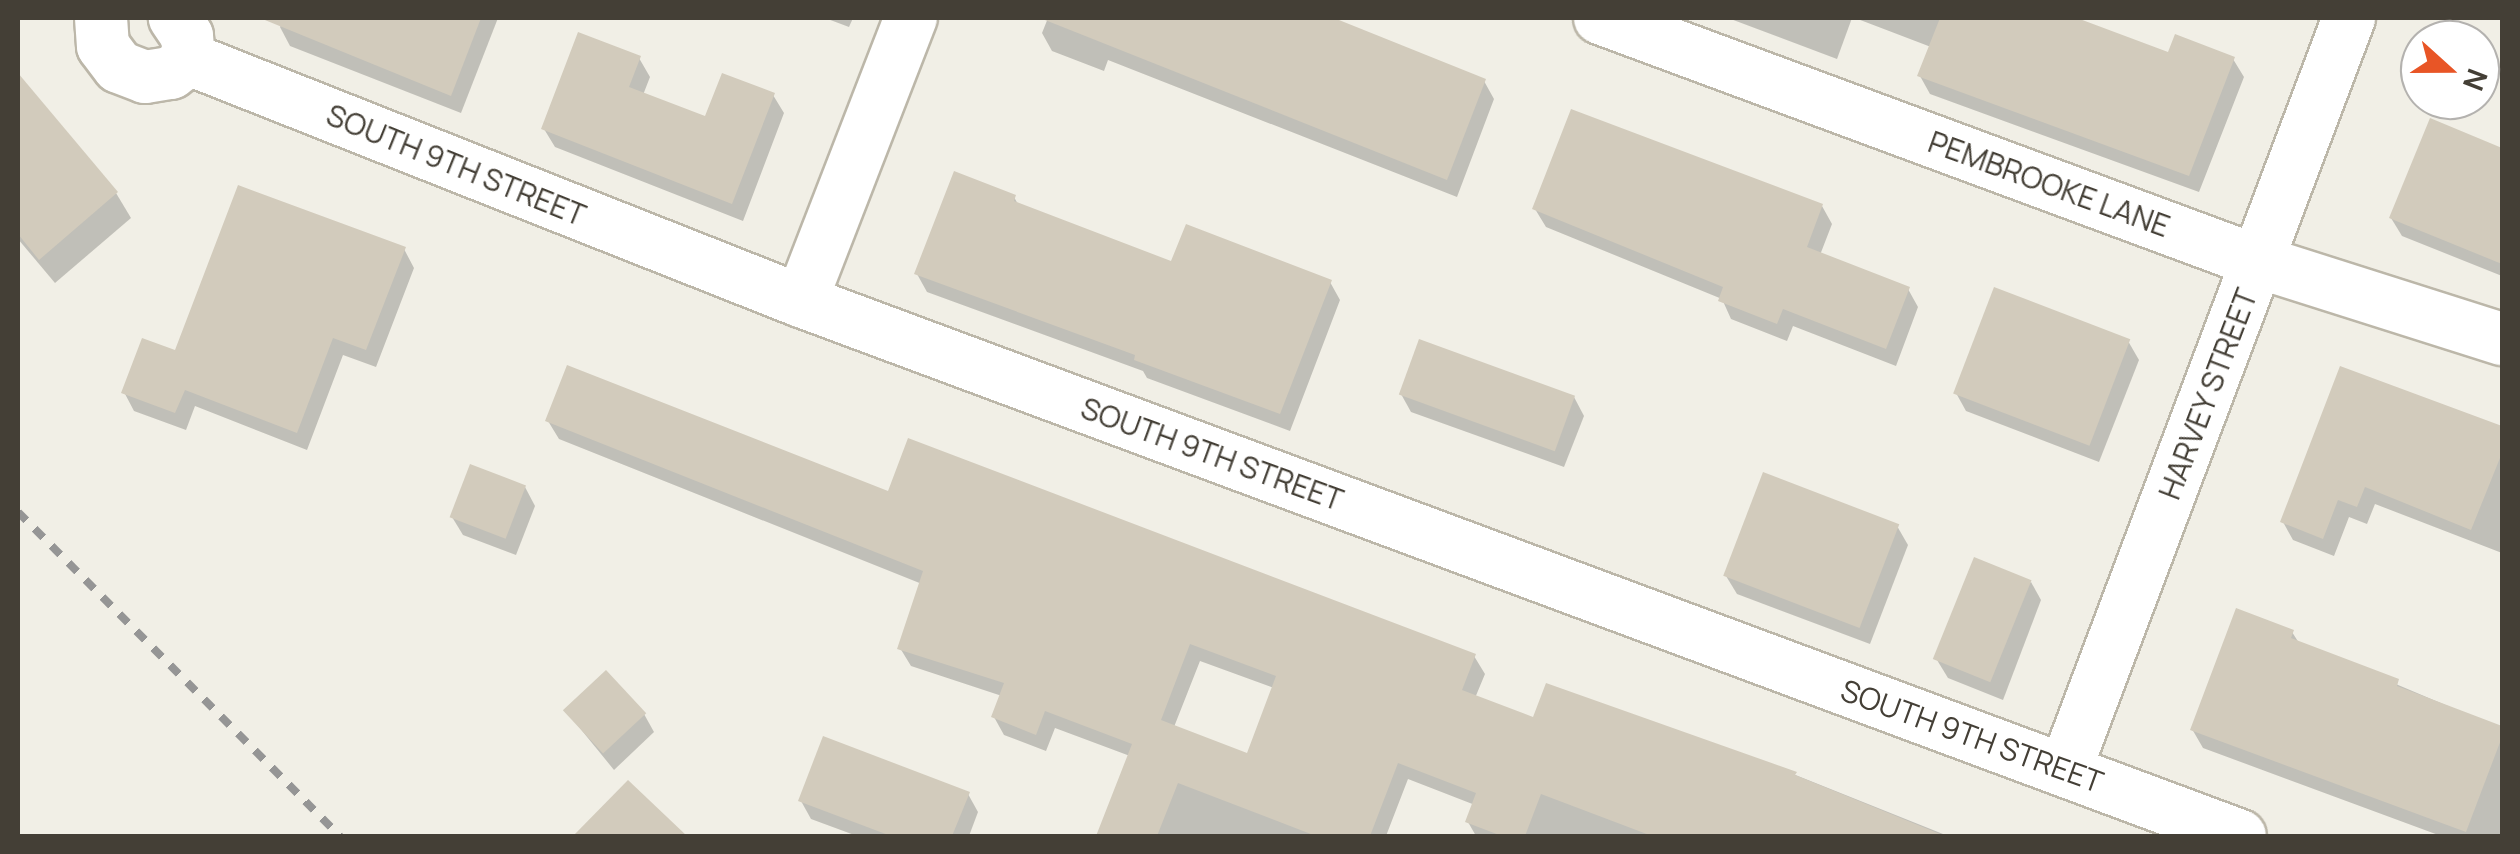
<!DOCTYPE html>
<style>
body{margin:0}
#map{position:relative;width:2520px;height:854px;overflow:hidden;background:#f1efe6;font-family:Manrope,sans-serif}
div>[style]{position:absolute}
.shadow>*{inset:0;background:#0003}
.building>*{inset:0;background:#d2cbbc;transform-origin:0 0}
.roads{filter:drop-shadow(2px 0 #bcb7a9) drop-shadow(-2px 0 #bcb7a9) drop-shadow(0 2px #bcb7a9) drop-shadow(0 -2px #bcb7a9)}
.minor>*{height:52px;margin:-26px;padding:0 26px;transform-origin:26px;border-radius:26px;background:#fff}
.rail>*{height:8px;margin-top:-4px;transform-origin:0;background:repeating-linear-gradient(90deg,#959595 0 12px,transparent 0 24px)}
span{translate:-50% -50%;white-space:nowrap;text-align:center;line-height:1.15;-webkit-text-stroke:10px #fff;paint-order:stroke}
.street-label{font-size:30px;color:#443f36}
.frame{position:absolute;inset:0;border:20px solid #443f36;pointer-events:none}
.north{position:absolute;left:2400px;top:20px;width:100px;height:100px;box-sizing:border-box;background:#fff;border:2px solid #b4b2af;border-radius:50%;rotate:111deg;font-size:28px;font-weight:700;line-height:40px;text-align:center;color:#443f36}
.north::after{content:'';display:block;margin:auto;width:35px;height:45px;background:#e85526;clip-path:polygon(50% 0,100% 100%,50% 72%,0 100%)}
</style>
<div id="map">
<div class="shadow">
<div style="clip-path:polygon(284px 18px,498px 18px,461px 113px,290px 46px,280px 27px)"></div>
<div style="clip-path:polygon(825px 18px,853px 18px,849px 27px)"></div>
<div style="clip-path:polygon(1048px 18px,1294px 18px,1305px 22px,1307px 18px,1326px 18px,1484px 81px,1494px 99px,1457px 197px,1108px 60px,1104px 71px,1052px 51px,1042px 33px)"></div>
<div style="clip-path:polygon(1728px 18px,1852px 18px,1837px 59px)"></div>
<div style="clip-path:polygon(1855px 18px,2070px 18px,2169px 56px,2233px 59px,2244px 77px,2199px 192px,1930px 94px,1920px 76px,1931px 47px)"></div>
<div style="clip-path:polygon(639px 58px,650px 77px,643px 95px,707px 120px,773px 95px,784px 113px,743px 221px,555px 147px,544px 129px)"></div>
<div style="clip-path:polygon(18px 77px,116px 193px,131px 218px,55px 283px,18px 239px)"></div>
<div style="clip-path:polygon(2431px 122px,2502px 150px,2502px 276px,2402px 236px,2391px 218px)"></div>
<div style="clip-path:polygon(1014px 197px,1019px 206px,1173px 264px,1330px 282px,1340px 300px,1290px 431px,1147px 378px,1143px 371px,927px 292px,917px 274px)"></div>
<div style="clip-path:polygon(1822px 206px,1832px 224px,1820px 255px,1908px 289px,1918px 307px,1896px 366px,1793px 326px,1787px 341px,1731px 319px,1722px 299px,1546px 227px,1535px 209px)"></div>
<div style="clip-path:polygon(404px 249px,414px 268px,376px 367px,343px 355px,307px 450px,195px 406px,186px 430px,134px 411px,124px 392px,176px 354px)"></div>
<div style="clip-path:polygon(2128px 341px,2139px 360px,2099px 462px,1966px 411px,1956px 393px)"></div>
<div style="clip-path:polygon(2341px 369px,2502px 431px,2502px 553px,2375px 504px,2367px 524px,2349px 517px,2334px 556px,2293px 540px,2283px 522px)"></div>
<div style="clip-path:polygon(1401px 394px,1574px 397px,1584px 416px,1564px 467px,1411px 412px)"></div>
<div style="clip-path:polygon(evenodd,548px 421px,890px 494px,1474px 656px,1485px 674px,1475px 698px,1534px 721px,1738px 752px,1948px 836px,1476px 836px,1468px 822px,1475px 805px,1408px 779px,1386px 836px,1099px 836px,1130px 756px,1055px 728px,1046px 751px,1004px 735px,994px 717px,1002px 696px,911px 666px,900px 648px,922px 584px,559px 439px,548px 421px,1200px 661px,1274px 688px,1248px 756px,1174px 727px,1200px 661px)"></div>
<div style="clip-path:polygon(525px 487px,535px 506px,516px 555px,463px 535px,452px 517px)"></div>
<div style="clip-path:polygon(1897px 526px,1908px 545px,1870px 644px,1737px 594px,1726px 576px)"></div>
<div style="clip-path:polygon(2031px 582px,2041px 600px,2003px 700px,1948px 678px,1937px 660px)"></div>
<div style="clip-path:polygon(2292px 632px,2299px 643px,2502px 729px,2502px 836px,2441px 836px,2203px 748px,2192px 729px)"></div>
<div style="clip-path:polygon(566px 711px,644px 714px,654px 732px,614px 770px)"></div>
<div style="clip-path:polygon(968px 794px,978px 812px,969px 836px,857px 836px,811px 819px,801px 801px)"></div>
</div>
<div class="building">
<div style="clip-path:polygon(260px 18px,481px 18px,451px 96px)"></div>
<div style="clip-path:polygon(1040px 18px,1334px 18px,1486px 79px,1447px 180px)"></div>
<div style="clip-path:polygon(1940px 18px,2077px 18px,2168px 52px,2175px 34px,2235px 57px,2189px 176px,1917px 76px)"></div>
<div style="clip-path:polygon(578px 32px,641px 56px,629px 87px,705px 116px,722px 73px,775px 93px,732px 204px,541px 129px)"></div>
<div style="clip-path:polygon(18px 73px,118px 192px,39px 260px,18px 234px)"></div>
<div style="clip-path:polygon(1571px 109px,1823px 204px,1807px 247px,1910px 287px,1886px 349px,1783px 309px,1777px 324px,1718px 301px,1723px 287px,1532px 209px)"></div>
<div style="clip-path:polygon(2430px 118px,2502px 148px,2502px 264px,2389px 218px)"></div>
<div style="clip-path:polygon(954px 171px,1016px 195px,1014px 201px,1171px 261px,1186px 224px,1332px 280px,1280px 414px,1134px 360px,1135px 355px,914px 274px)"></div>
<div style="clip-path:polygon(238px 185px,406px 247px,366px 350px,333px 338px,297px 433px,185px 390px,175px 413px,121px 393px,142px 338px,175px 350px)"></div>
<div style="left:1994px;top:287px;width:146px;height:114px;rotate:21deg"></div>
<div style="left:1419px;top:339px;width:166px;height:59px;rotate:20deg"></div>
<div style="clip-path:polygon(evenodd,567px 365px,888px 491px,908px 438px,1476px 654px,1462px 690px,1533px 717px,1546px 683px,1797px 772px,1795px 775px,1945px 836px,1652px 836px,1541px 794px,1525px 836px,1502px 836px,1465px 822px,1476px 793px,1398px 763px,1370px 836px,1316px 836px,1178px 783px,1157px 836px,1096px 836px,1132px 744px,1045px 711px,1036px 735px,991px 717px,1004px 683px,897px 649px,923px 571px,545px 421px,567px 365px,1190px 644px,1276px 676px,1247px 753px,1161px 720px,1190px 644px)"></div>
<div style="clip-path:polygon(2340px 366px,2502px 426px,2502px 453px,2471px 530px,2365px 487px,2357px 507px,2338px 500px,2323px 539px,2280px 522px)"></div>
<div style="left:470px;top:464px;width:60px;height:57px;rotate:21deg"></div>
<div style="left:1763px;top:472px;width:146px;height:111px;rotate:21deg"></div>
<div style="left:1974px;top:557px;width:62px;height:110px;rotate:22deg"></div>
<div style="clip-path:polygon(2236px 608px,2294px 630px,2291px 638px,2399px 679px,2397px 686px,2502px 726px,2502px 737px,2466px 832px,2190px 730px)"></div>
<div style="left:606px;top:670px;width:59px;height:59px;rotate:47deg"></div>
<div style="clip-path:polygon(823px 736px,970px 792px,952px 836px,891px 836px,798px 801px)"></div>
<div style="clip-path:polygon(628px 780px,687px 836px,573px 836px)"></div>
</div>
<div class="roads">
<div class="minor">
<div style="left:101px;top:18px;width:28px;rotate:86deg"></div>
<div style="left:103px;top:46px;width:26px;rotate:53deg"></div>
<div style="left:119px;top:67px;width:28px;rotate:21deg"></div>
<div style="left:145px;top:77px;width:26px;rotate:-9deg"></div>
<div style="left:171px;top:73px;width:23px;rotate:-38deg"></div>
<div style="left:189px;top:59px;width:23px;rotate:-95deg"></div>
<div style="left:187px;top:36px;width:22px;rotate:-124deg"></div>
<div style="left:1600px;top:18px;width:703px;rotate:20.32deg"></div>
<div style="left:2259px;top:262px;width:255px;rotate:17.6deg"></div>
<div style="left:189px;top:59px;width:658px;rotate:21.58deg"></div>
<div style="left:801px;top:301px;width:1535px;rotate:20.39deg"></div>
<div style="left:801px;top:301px;width:304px;rotate:-68.8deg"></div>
<div style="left:2065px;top:770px;width:804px;rotate:-69.31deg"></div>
</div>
</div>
<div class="rail">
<div style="left:18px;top:512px;width:457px;rotate:45.2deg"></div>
</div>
<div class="street-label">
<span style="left:456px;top:165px;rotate:22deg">SOUTH 9TH STREET</span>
<span style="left:2049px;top:184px;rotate:20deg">PEMBROOKE LANE</span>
<span style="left:2208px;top:394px;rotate:-69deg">HARVEY STREET</span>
<span style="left:1212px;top:454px;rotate:20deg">SOUTH 9TH STREET</span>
<span style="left:1972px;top:736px;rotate:20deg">SOUTH 9TH STREET</span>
</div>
<div class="frame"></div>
<div class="north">N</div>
</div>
